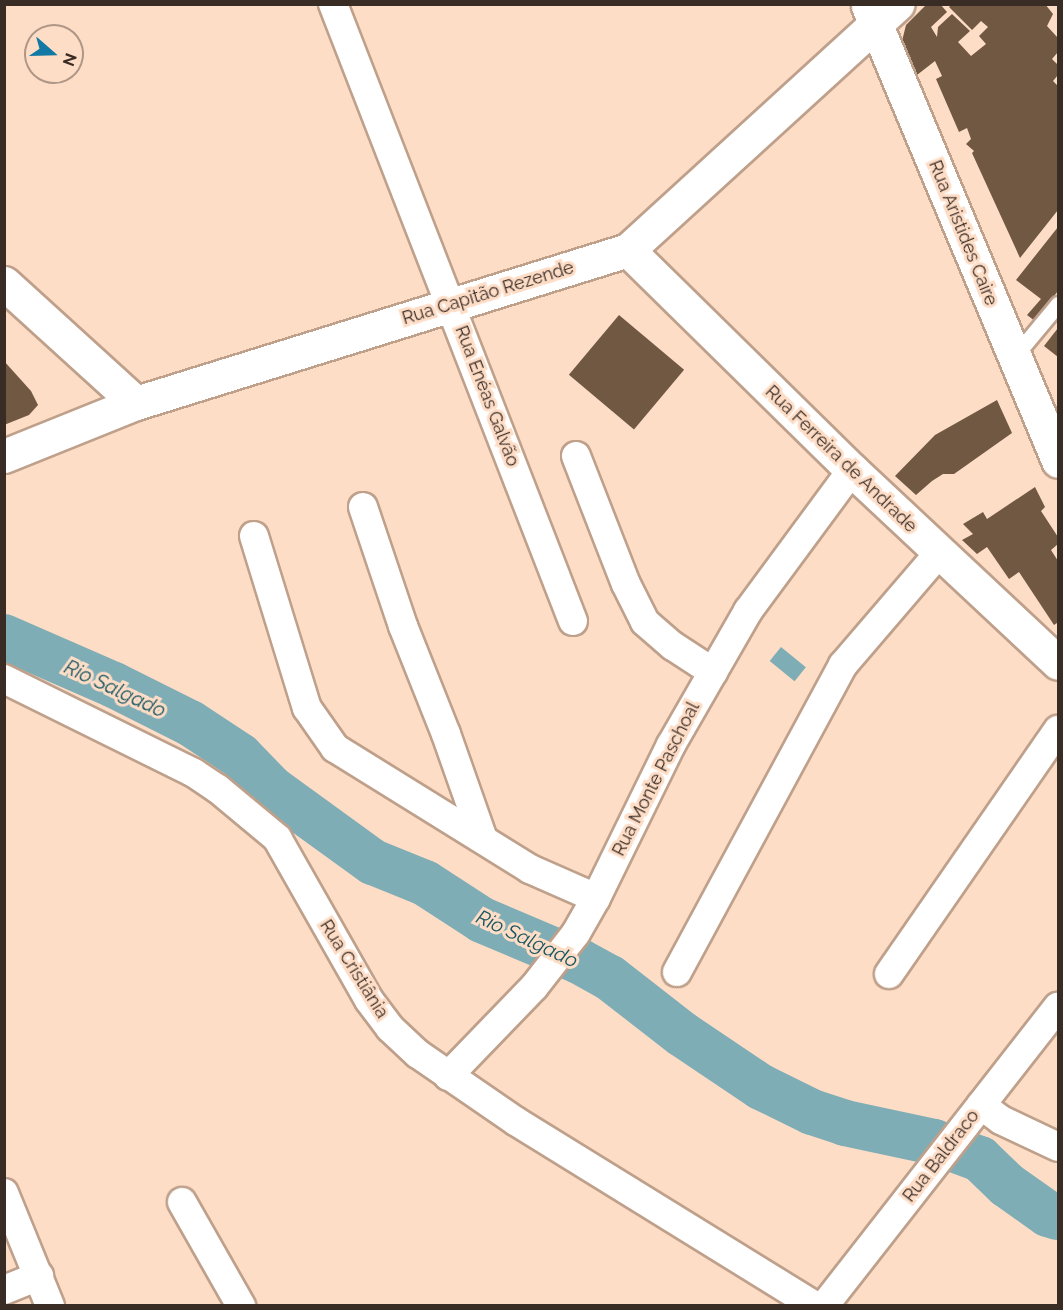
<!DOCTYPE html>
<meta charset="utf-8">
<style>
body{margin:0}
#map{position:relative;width:1063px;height:1310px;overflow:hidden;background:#feddc7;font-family:Raleway,sans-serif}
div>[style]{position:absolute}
.green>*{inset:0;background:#a6c4aa}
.water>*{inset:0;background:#7fadb5;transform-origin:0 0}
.river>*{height:46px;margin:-23px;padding:0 23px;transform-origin:23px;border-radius:23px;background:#7fadb5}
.building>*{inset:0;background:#715842;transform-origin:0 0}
.roads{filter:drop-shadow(2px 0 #bea08b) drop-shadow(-2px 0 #bea08b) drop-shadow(0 2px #bea08b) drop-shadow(0 -2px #bea08b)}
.service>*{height:15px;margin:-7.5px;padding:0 7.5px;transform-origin:7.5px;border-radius:7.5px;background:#fff}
.minor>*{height:28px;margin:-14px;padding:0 14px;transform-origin:14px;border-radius:14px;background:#fff}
.tertiary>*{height:33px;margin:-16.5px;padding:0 16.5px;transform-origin:16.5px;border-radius:16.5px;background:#fff}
span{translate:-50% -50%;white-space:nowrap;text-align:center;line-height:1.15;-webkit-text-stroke:6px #feddc7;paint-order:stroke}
.street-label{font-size:18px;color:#392c24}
.water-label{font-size:20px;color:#175762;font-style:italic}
.frame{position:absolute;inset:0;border:6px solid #392c24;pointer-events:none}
.north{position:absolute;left:24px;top:24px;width:60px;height:60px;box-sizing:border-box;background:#feddc7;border:2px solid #af9686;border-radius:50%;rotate:110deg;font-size:16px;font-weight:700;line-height:24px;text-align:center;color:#392c24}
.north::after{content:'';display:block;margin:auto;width:21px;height:27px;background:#1279a4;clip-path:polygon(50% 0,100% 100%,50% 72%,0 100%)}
</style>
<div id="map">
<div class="green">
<div style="clip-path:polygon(974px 1152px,1005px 1171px,1005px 1175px,1015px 1179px,1020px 1187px,1036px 1194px,1034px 1200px,1058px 1213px,1058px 1230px,1051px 1229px,1053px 1225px,1038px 1217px,994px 1180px,990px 1183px,964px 1164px)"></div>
</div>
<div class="water">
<div style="left:781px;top:647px;width:32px;height:18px;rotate:39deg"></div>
</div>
<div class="river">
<div style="left:4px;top:637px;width:120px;rotate:23.6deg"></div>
<div style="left:114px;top:685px;width:85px;rotate:26.6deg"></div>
<div style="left:190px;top:723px;width:60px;rotate:33.4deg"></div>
<div style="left:240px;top:756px;width:46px;rotate:45.9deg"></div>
<div style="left:272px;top:789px;width:125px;rotate:35.9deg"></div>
<div style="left:373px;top:862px;width:56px;rotate:22deg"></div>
<div style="left:425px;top:883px;width:68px;rotate:33deg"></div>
<div style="left:482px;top:920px;width:105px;rotate:22.9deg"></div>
<div style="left:579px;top:961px;width:35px;rotate:29deg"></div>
<div style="left:610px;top:978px;width:91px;rotate:37.9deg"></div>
<div style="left:682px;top:1034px;width:95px;rotate:33.9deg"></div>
<div style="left:761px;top:1087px;width:57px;rotate:26.1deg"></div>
<div style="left:812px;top:1112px;width:35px;rotate:18deg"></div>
<div style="left:845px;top:1123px;width:91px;rotate:12.1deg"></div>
<div style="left:934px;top:1142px;width:49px;rotate:20.3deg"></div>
<div style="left:980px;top:1159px;width:37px;rotate:44deg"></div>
<div style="left:1007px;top:1185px;width:50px;rotate:35.3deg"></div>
<div style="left:1048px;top:1214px;width:10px;rotate:17deg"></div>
</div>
<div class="building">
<div style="clip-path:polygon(927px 4px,940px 4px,947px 12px,931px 27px,937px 37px,938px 27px,952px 14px,970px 31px,958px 42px,971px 56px,986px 44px,979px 36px,988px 27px,981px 21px,972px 30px,949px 7px,952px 4px,1045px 4px,1053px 14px,1047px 26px,1058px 38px,1058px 52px,1052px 59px,1058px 65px,1058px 75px,1053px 81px,1058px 86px,1058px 210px,1020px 258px,972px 153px,974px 151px,966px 144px,971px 139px,967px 128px,959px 132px,936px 79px,942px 76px,935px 61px,917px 75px,902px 41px,906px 25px)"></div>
<div style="clip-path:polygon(1058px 227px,1058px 291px,1035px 321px,1027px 315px,1041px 299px,1016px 280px)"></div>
<div style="left:619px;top:315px;width:85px;height:78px;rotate:40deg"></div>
<div style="clip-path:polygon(1058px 328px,1058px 357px,1044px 346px)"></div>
<div style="clip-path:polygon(4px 361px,31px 391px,38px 405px,29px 415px,4px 425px)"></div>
<div style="clip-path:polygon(997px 400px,1012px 433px,954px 474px,943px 474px,932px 481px,916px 495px,895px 476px,935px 435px)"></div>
<div style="clip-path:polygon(1035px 487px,1045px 507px,1041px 511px,1058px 537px,1058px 544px,1051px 550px,1058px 561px,1058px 626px,1057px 623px,1054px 625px,1019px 572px,1009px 579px,987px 547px,977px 554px,962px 540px,973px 534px,963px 524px,983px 512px,987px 519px)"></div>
</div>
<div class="roads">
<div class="service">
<div style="left:1014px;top:357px;width:69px;rotate:-50.3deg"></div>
</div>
<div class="minor">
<div style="left:333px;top:4px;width:662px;rotate:68.75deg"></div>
<div style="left:576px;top:456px;width:137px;rotate:68.7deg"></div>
<div style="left:626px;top:584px;width:42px;rotate:63.4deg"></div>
<div style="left:645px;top:622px;width:37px;rotate:41deg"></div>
<div style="left:673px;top:646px;width:48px;rotate:33deg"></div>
<div style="left:363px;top:507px;width:126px;rotate:71.4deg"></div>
<div style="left:403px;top:626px;width:116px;rotate:68.3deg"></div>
<div style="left:446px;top:734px;width:111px;rotate:70.6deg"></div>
<div style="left:254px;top:536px;width:180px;rotate:72.9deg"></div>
<div style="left:307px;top:708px;width:49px;rotate:55deg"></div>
<div style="left:335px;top:748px;width:229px;rotate:31.8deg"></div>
<div style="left:530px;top:869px;width:72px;rotate:23.7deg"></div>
<div style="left:4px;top:679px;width:212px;rotate:26.3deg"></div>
<div style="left:194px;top:773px;width:29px;rotate:34deg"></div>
<div style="left:218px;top:789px;width:77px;rotate:39.7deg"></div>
<div style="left:277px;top:838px;width:186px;rotate:60.4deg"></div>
<div style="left:369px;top:1000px;width:35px;rotate:53deg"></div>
<div style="left:390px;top:1028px;width:38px;rotate:43deg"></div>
<div style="left:418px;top:1054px;width:120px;rotate:34.5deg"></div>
<div style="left:517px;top:1122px;width:350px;rotate:31.7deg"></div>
<div style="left:677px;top:972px;width:349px;rotate:-61.6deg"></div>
<div style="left:843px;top:665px;width:148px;rotate:-49.4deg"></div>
<div style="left:889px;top:974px;width:297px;rotate:-55.3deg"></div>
<div style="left:448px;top:1076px;width:124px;rotate:-46deg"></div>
<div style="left:534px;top:987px;width:68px;rotate:-52.1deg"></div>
<div style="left:576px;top:933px;width:40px;rotate:-60.3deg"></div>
<div style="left:596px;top:898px;width:170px;rotate:-63.9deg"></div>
<div style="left:671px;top:745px;width:155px;rotate:-60.1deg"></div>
<div style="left:748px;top:611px;width:175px;rotate:-53.6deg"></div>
<div style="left:981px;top:1105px;width:25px;rotate:37deg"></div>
<div style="left:1001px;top:1120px;width:63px;rotate:25.3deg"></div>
<div style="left:4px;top:1193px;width:122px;rotate:67.8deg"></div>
<div style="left:182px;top:1202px;width:120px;rotate:60.4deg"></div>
<div style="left:4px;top:1290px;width:38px;rotate:-22deg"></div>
<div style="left:824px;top:1306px;width:380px;rotate:-52deg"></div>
</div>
<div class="tertiary">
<div style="left:868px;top:6px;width:493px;rotate:67.3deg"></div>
<div style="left:628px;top:250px;width:314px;rotate:44.5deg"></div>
<div style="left:852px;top:470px;width:282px;rotate:43.1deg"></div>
<div style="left:4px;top:283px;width:178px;rotate:42.3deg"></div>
<div style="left:4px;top:456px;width:142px;rotate:-21.9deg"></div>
<div style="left:136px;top:403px;width:515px;rotate:-17.27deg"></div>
<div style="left:628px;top:250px;width:365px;rotate:-42.4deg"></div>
</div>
</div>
<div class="street-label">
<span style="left:963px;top:233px;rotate:68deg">Rua Aristides Caire</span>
<span style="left:488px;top:293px;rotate:-17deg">Rua Capitão Rezende</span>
<span style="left:487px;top:396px;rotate:69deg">Rua Enéas Galvão</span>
<span style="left:841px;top:459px;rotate:44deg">Rua Ferreira de Andrade</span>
<span style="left:656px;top:779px;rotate:-63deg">Rua Monte Paschoal</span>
<span style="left:354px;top:969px;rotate:58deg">Rua Cristiânia</span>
<span style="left:941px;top:1156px;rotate:-52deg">Rua Baldraco</span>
</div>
<div class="water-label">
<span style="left:115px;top:689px;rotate:25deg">Rio Salgado</span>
<span style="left:527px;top:939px;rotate:25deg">Rio Salgado</span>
</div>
<div class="frame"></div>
<div class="north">N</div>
</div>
